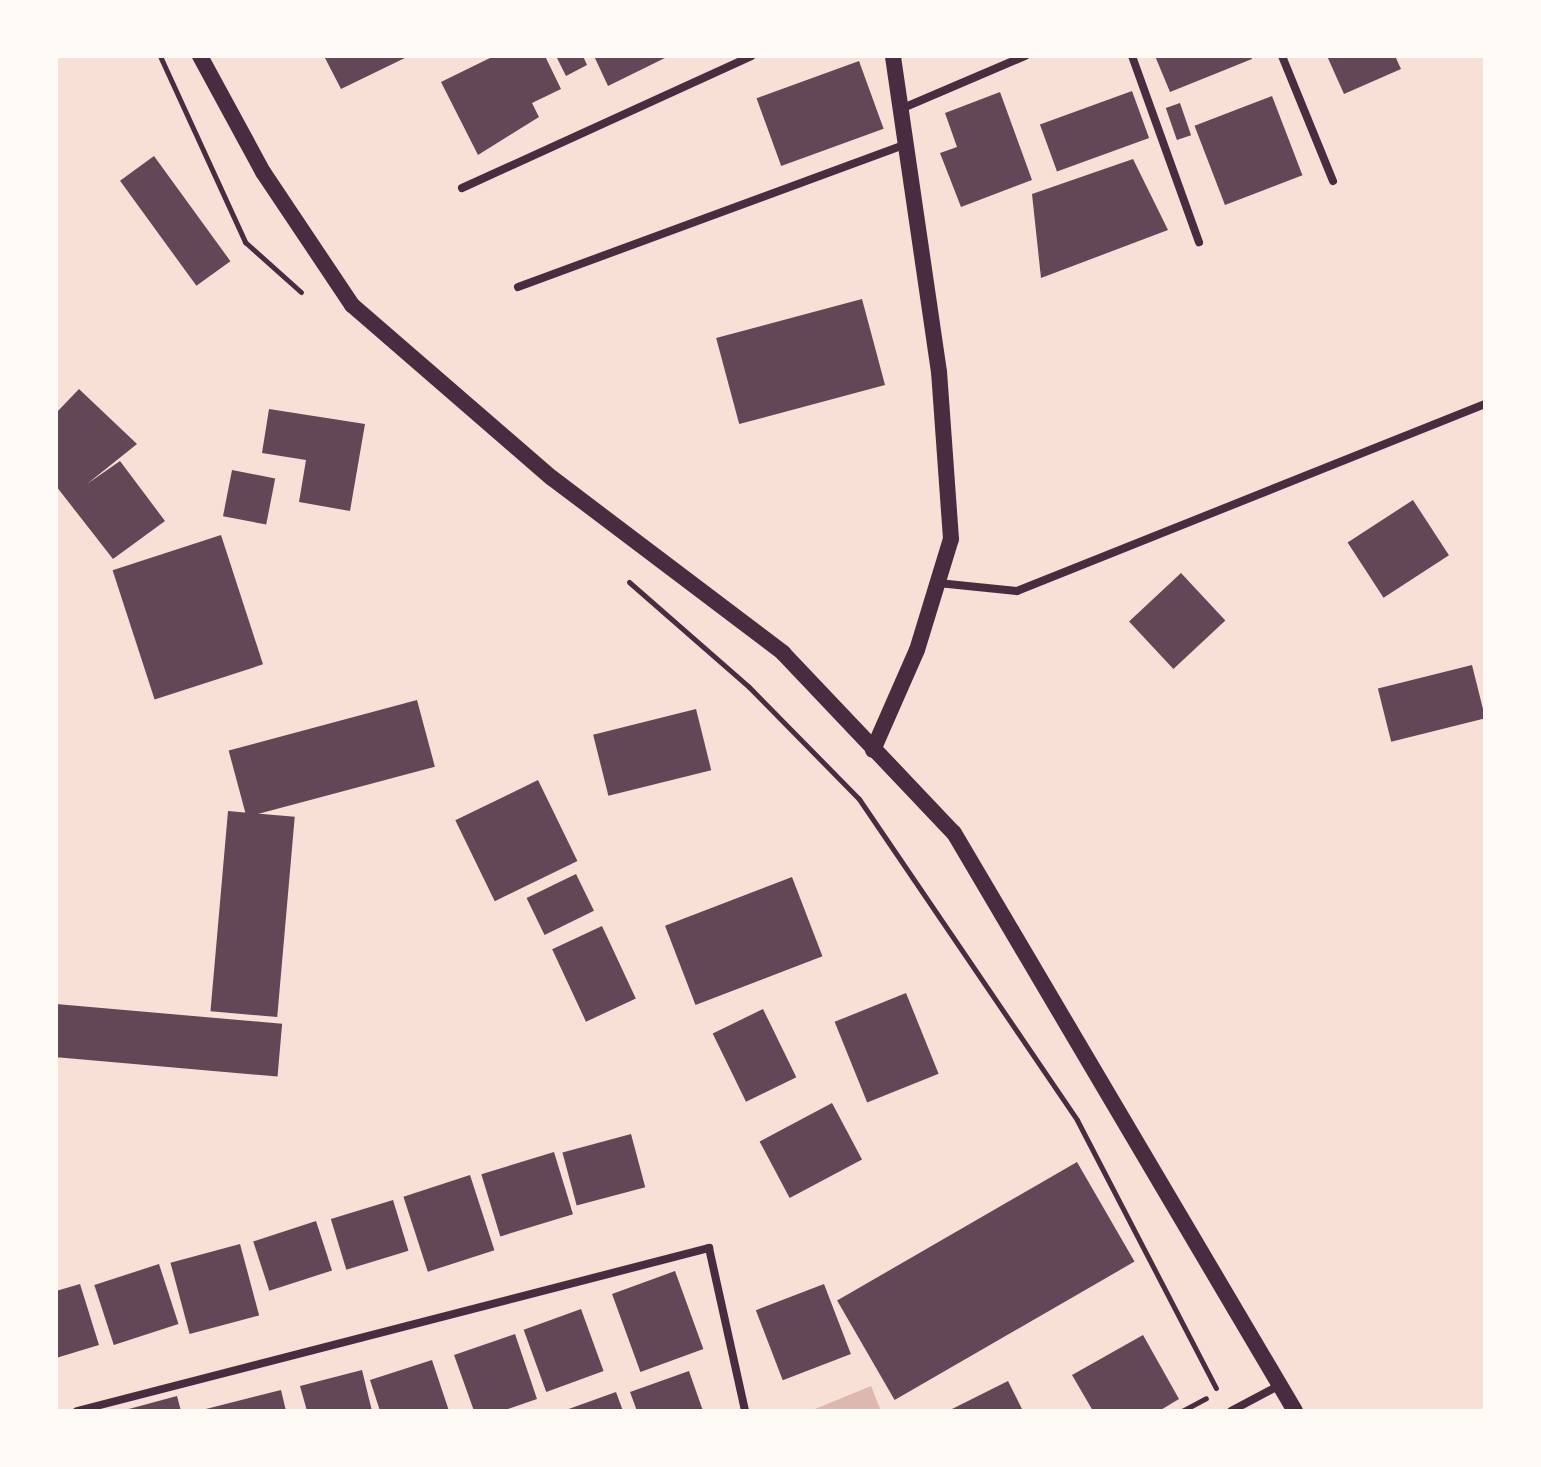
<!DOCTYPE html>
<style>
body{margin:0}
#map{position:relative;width:1541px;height:1467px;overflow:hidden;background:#f7e1d7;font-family:"Source Serif 4",serif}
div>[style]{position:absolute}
.water>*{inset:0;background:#dcb8b0}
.building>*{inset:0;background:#644757;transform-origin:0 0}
.path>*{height:5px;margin:-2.5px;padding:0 2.5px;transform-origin:2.5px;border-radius:2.5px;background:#4a2c40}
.minor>*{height:8px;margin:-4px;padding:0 4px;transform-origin:4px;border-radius:4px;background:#4a2c40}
.secondary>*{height:16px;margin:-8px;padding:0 8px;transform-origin:8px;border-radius:8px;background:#4a2c40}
span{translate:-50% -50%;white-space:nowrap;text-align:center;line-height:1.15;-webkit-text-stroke:7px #fffaf5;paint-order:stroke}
.frame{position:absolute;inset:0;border:58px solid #fffaf5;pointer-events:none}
</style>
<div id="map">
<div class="water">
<div style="clip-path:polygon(871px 1386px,881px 1411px,810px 1411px)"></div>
</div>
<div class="building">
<div style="clip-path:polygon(324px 56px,409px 56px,341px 89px)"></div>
<div style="clip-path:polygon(494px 56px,545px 56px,561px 89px,532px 103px,539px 117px,478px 155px,441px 82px)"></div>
<div style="clip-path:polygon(556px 56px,583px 56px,587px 65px,566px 76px)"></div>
<div style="clip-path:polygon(594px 56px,669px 56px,608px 86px)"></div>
<div style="clip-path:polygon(1155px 56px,1251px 56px,1252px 59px,1170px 92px)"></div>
<div style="clip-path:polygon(1327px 56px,1395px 56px,1401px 69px,1344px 94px)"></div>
<div style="left:859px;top:61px;width:72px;height:109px;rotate:70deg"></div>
<div style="left:1132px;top:91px;width:50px;height:98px;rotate:70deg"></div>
<div style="clip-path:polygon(1000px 92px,1032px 180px,961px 207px,940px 153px,957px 147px,945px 113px)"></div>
<div style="left:1272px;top:96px;width:85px;height:83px;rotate:69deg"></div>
<div style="left:1180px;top:103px;width:34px;height:15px;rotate:71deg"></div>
<div style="left:154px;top:156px;width:130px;height:42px;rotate:54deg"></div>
<div style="clip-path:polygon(1133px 159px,1168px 230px,1041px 278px,1032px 194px)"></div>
<div style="left:862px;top:299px;width:89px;height:151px;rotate:75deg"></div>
<div style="clip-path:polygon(79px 389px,137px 444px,87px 484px,120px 461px,165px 521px,113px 559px,56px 486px,56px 413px)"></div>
<div style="clip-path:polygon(269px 409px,365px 424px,350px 511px,299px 502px,306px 460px,262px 453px)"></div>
<div style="left:232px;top:470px;width:44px;height:47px;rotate:11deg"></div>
<div style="left:1413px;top:500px;width:66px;height:78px;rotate:57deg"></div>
<div style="left:221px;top:535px;width:136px;height:114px;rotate:72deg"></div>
<div style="left:1181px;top:573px;width:65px;height:71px;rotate:47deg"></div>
<div style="left:1472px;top:665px;width:55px;height:97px;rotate:76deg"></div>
<div style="left:417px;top:700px;width:69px;height:195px;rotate:75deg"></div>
<div style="left:696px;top:709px;width:63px;height:106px;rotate:76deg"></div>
<div style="left:538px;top:780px;width:90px;height:92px;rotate:64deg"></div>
<div style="left:228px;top:811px;width:67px;height:201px;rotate:5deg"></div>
<div style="left:576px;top:874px;width:41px;height:55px;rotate:64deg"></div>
<div style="left:792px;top:877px;width:85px;height:136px;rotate:69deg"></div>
<div style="left:602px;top:926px;width:80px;height:55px;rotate:65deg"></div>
<div style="left:906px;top:993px;width:87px;height:77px;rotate:68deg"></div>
<div style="left:56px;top:1004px;width:227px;height:53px;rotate:5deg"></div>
<div style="left:763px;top:1009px;width:76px;height:56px;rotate:64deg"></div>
<div style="left:832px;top:1103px;width:64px;height:82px;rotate:62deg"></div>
<div style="left:631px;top:1134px;width:55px;height:71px;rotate:75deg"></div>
<div style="left:554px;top:1152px;width:65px;height:76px;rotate:73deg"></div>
<div style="left:1077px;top:1162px;width:115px;height:277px;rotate:60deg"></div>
<div style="left:470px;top:1175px;width:79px;height:70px;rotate:72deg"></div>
<div style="left:393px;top:1200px;width:53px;height:65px;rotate:73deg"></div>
<div style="left:316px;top:1221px;width:52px;height:66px;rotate:72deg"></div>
<div style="left:240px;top:1244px;width:74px;height:72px;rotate:75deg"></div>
<div style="left:159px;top:1264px;width:63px;height:68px;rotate:72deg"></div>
<div style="left:675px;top:1271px;width:83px;height:67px;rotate:70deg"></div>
<div style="clip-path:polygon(80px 1284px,99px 1345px,56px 1358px,56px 1291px)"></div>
<div style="left:824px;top:1284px;width:75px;height:73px;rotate:69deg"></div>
<div style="left:581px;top:1309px;width:66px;height:61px;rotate:70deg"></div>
<div style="clip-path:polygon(515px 1334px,537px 1399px,502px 1411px,474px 1411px,454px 1355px)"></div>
<div style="clip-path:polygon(1143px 1335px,1179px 1399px,1159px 1411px,1093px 1411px,1072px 1375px)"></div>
<div style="clip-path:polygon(432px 1360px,449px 1411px,380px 1411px,370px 1380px)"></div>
<div style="clip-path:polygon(362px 1370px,372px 1411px,307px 1411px,300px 1386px)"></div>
<div style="clip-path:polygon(689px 1371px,703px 1411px,637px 1411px,630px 1392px)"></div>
<div style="clip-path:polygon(1008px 1381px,1023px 1411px,948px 1411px)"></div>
<div style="clip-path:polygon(281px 1390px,286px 1411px,203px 1411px,202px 1410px)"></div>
<div style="clip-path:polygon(616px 1392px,623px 1411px,563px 1411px)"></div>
<div style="clip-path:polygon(177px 1396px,181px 1411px,125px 1411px,125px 1410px)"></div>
</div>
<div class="path">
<div style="left:160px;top:56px;width:205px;rotate:65.4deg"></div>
<div style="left:245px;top:242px;width:75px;rotate:41.8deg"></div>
<div style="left:629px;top:582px;width:159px;rotate:41.2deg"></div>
<div style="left:749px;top:687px;width:157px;rotate:45.5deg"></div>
<div style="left:859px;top:799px;width:388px;rotate:55.8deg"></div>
<div style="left:1077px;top:1120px;width:302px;rotate:62.6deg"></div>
<div style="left:1182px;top:1411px;width:27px;rotate:-28deg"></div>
</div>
<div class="minor">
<div style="left:1132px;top:56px;width:198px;rotate:70.2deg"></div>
<div style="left:1282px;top:56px;width:135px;rotate:67.8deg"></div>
<div style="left:903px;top:108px;width:133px;rotate:-23.1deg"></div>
<div style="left:462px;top:188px;width:318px;rotate:-24.5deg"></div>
<div style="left:518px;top:287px;width:414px;rotate:-20.2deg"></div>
<div style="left:938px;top:583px;width:79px;rotate:5.8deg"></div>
<div style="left:1017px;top:591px;width:504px;rotate:-21.78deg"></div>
<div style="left:77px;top:1411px;width:653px;rotate:-14.46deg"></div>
<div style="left:709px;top:1248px;width:167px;rotate:77.5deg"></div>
<div style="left:1231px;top:1411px;width:55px;rotate:-28deg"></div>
</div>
<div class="secondary">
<div style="left:200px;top:56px;width:132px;rotate:61.5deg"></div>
<div style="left:263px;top:172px;width:160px;rotate:56.2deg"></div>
<div style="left:352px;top:305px;width:264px;rotate:40.9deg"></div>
<div style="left:552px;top:478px;width:290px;rotate:37.1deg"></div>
<div style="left:783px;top:653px;width:248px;rotate:46.5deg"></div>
<div style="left:954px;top:833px;width:671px;rotate:59.46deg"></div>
<div style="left:873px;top:750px;width:109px;rotate:-66.3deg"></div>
<div style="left:917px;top:650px;width:116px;rotate:-73deg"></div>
<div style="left:951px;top:539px;width:167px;rotate:-94.1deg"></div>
<div style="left:939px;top:372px;width:319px;rotate:-98.3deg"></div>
</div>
<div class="frame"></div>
</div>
